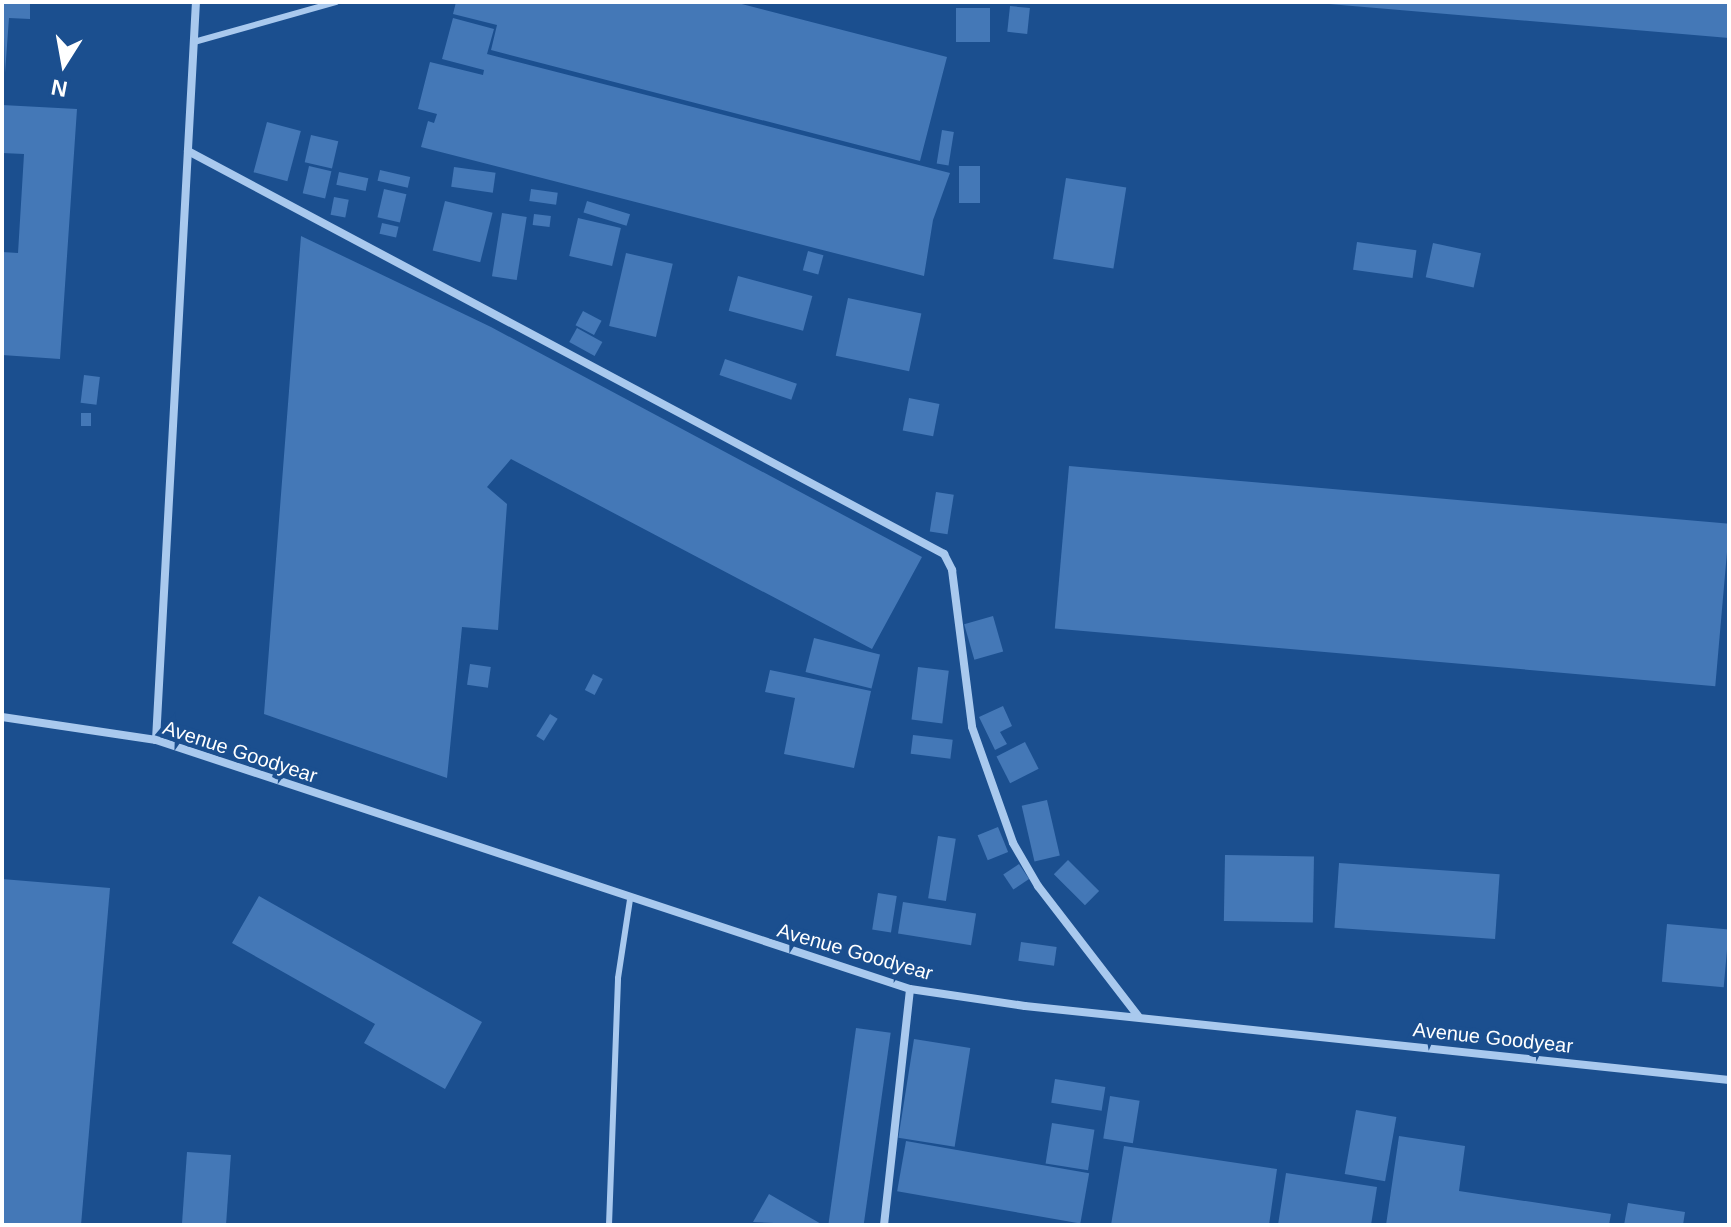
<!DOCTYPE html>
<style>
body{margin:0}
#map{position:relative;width:1731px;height:1227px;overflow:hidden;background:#1b4f8f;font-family:Helvetica,sans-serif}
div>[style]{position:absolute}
.building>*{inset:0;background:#4478b7;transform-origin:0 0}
.service>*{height:6px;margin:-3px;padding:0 3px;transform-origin:3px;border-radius:3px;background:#a9c9ee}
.minor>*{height:8px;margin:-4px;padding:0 4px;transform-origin:4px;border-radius:4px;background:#a9c9ee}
span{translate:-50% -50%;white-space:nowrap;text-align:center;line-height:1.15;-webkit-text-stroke:8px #1b4f8f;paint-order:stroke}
.street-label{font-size:20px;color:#fff}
.frame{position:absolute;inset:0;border:4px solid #fff;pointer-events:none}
.north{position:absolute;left:24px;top:24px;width:80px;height:80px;-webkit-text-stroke:6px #1b4f8f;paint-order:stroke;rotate:191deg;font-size:22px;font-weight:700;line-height:32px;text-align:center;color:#fff}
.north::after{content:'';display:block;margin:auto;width:28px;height:36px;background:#fff;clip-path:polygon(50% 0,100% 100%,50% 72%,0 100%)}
</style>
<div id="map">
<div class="building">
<div style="clip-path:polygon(3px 2px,30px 2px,30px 19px,9px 18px,5px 73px)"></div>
<div style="clip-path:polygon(456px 2px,734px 2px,947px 57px,920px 161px,491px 50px,497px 25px,453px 14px)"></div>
<div style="clip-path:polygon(1329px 2px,1729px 2px,1729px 38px,1329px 4px)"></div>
<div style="left:1010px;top:6px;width:20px;height:26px;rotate:6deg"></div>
<div style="left:956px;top:8px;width:34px;height:34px"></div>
<div style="clip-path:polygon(453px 18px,494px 29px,487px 54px,950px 173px,933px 220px,924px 276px,421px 147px,428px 121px,434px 123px,437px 114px,418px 109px,430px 62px,483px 75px,484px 70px,442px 59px)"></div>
<div style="clip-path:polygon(2px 105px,77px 109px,60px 359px,2px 355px,2px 252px,18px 253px,24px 154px,2px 153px)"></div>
<div style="left:267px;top:122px;width:35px;height:52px;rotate:15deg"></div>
<div style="left:942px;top:130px;width:12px;height:34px;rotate:9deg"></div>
<div style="left:311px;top:135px;width:28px;height:28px;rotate:13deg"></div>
<div style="left:309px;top:166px;width:23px;height:28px;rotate:13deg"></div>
<div style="left:959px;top:166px;width:21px;height:37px"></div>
<div style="left:454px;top:167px;width:42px;height:20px;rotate:8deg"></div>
<div style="left:380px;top:170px;width:31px;height:11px;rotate:13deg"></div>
<div style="left:339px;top:172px;width:30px;height:13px;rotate:12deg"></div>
<div style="left:1066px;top:178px;width:61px;height:82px;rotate:9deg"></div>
<div style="left:384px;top:189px;width:23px;height:29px;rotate:13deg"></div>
<div style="left:531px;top:189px;width:27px;height:12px;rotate:8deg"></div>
<div style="left:334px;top:197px;width:15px;height:18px;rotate:11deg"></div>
<div style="left:445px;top:201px;width:49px;height:51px;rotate:14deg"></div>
<div style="left:587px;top:201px;width:45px;height:12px;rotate:17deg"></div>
<div style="left:502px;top:213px;width:25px;height:64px;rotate:9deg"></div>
<div style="left:534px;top:214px;width:17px;height:11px;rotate:7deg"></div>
<div style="left:578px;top:218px;width:44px;height:39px;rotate:13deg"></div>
<div style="left:382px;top:223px;width:17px;height:11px;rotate:13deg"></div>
<div style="clip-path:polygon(301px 236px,491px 327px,922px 557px,872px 649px,511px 459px,487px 487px,507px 504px,498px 630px,462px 627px,447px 778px,264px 714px)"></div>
<div style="left:1357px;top:242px;width:60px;height:28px;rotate:8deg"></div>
<div style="left:1433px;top:243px;width:49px;height:35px;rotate:12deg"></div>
<div style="left:808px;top:251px;width:16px;height:20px;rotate:15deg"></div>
<div style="left:626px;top:253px;width:48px;height:75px;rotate:13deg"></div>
<div style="left:738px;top:276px;width:77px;height:36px;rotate:15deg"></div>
<div style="left:848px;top:298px;width:75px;height:59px;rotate:12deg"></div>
<div style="left:583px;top:311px;width:21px;height:16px;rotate:28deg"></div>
<div style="left:577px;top:328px;width:29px;height:16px;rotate:29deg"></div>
<div style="left:725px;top:359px;width:76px;height:17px;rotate:19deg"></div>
<div style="left:84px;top:375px;width:16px;height:28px;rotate:7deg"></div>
<div style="left:909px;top:398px;width:31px;height:33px;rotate:11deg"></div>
<div style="left:81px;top:413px;width:10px;height:13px"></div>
<div style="left:1069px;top:466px;width:663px;height:163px;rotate:5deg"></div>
<div style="left:936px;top:492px;width:18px;height:40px;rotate:9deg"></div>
<div style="left:993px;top:616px;width:37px;height:30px;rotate:74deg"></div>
<div style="left:814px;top:638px;width:68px;height:35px;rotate:14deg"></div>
<div style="left:470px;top:664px;width:21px;height:21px;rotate:8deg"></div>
<div style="left:918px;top:667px;width:31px;height:53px;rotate:7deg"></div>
<div style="clip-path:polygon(770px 670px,871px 691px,854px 768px,784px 754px,795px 698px,765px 692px)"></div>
<div style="left:593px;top:674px;width:11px;height:18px;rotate:27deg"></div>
<div style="clip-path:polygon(1003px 706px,1012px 726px,1000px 732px,1007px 744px,995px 750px,979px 717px)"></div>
<div style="left:550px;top:714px;width:9px;height:26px;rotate:32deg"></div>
<div style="left:913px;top:735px;width:40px;height:19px;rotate:7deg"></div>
<div style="left:1025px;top:742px;width:30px;height:32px;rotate:63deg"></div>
<div style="left:1047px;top:800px;width:57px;height:26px;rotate:77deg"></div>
<div style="left:998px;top:827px;width:27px;height:22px;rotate:68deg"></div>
<div style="left:938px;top:836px;width:18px;height:63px;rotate:9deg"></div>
<div style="left:1225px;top:855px;width:89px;height:66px;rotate:1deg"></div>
<div style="left:1068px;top:860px;width:44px;height:20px;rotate:45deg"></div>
<div style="left:1339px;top:863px;width:161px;height:65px;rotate:4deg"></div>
<div style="left:1019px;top:864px;width:18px;height:19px;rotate:56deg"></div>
<div style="clip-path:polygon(2px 879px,110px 888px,81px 1225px,2px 1225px)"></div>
<div style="left:878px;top:893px;width:19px;height:37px;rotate:9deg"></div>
<div style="clip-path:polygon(259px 896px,482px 1022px,445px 1089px,364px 1043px,375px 1024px,232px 943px)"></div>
<div style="left:903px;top:902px;width:74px;height:32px;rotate:9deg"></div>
<div style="left:1667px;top:924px;width:62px;height:58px;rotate:5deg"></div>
<div style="left:1021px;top:942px;width:36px;height:19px;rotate:8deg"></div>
<div style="left:856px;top:1028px;width:35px;height:199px;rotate:8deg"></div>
<div style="left:914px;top:1039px;width:57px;height:100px;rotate:9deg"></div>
<div style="left:1055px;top:1079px;width:51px;height:24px;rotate:9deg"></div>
<div style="left:1110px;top:1096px;width:30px;height:43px;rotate:9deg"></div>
<div style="left:1356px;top:1110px;width:41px;height:65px;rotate:10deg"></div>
<div style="left:1052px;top:1123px;width:43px;height:41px;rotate:9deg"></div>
<div style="clip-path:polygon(1399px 1136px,1465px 1146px,1459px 1191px,1611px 1214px,1609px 1225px,1386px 1225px)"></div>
<div style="left:906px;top:1141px;width:186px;height:51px;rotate:10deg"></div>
<div style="clip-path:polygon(1124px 1146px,1277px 1169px,1269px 1225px,1111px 1225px)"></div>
<div style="left:187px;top:1152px;width:44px;height:73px;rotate:4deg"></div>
<div style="clip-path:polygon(1286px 1173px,1377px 1187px,1371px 1225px,1278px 1225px)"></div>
<div style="clip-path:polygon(769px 1194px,823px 1225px,753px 1222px)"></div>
<div style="clip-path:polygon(1628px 1203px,1685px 1212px,1683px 1225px,1624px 1225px)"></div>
</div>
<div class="service">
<div style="left:194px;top:42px;width:148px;rotate:-15.7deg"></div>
<div style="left:609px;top:1225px;width:247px;rotate:-87.9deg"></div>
<div style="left:618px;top:978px;width:79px;rotate:-81.3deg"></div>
</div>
<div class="minor">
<div style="left:188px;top:151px;width:857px;rotate:28.06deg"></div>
<div style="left:944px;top:554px;width:18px;rotate:63deg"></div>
<div style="left:952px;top:570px;width:158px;rotate:82.7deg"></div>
<div style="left:972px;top:727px;width:123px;rotate:70.5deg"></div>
<div style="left:1013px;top:843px;width:50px;rotate:59.8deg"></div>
<div style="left:1038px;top:886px;width:164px;rotate:52.4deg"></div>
<div style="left:2px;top:717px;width:156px;rotate:8.5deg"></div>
<div style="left:156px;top:740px;width:794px;rotate:18.28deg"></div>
<div style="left:910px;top:989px;width:116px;rotate:8.4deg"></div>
<div style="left:1025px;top:1006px;width:708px;rotate:6deg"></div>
<div style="left:156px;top:740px;width:739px;rotate:-86.9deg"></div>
<div style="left:884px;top:1225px;width:237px;rotate:-83.7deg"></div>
</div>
<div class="street-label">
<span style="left:240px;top:752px;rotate:18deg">Avenue Goodyear</span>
<span style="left:855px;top:952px;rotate:16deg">Avenue Goodyear</span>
<span style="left:1493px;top:1038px;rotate:6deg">Avenue Goodyear</span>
</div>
<div class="frame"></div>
<div class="north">N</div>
</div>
